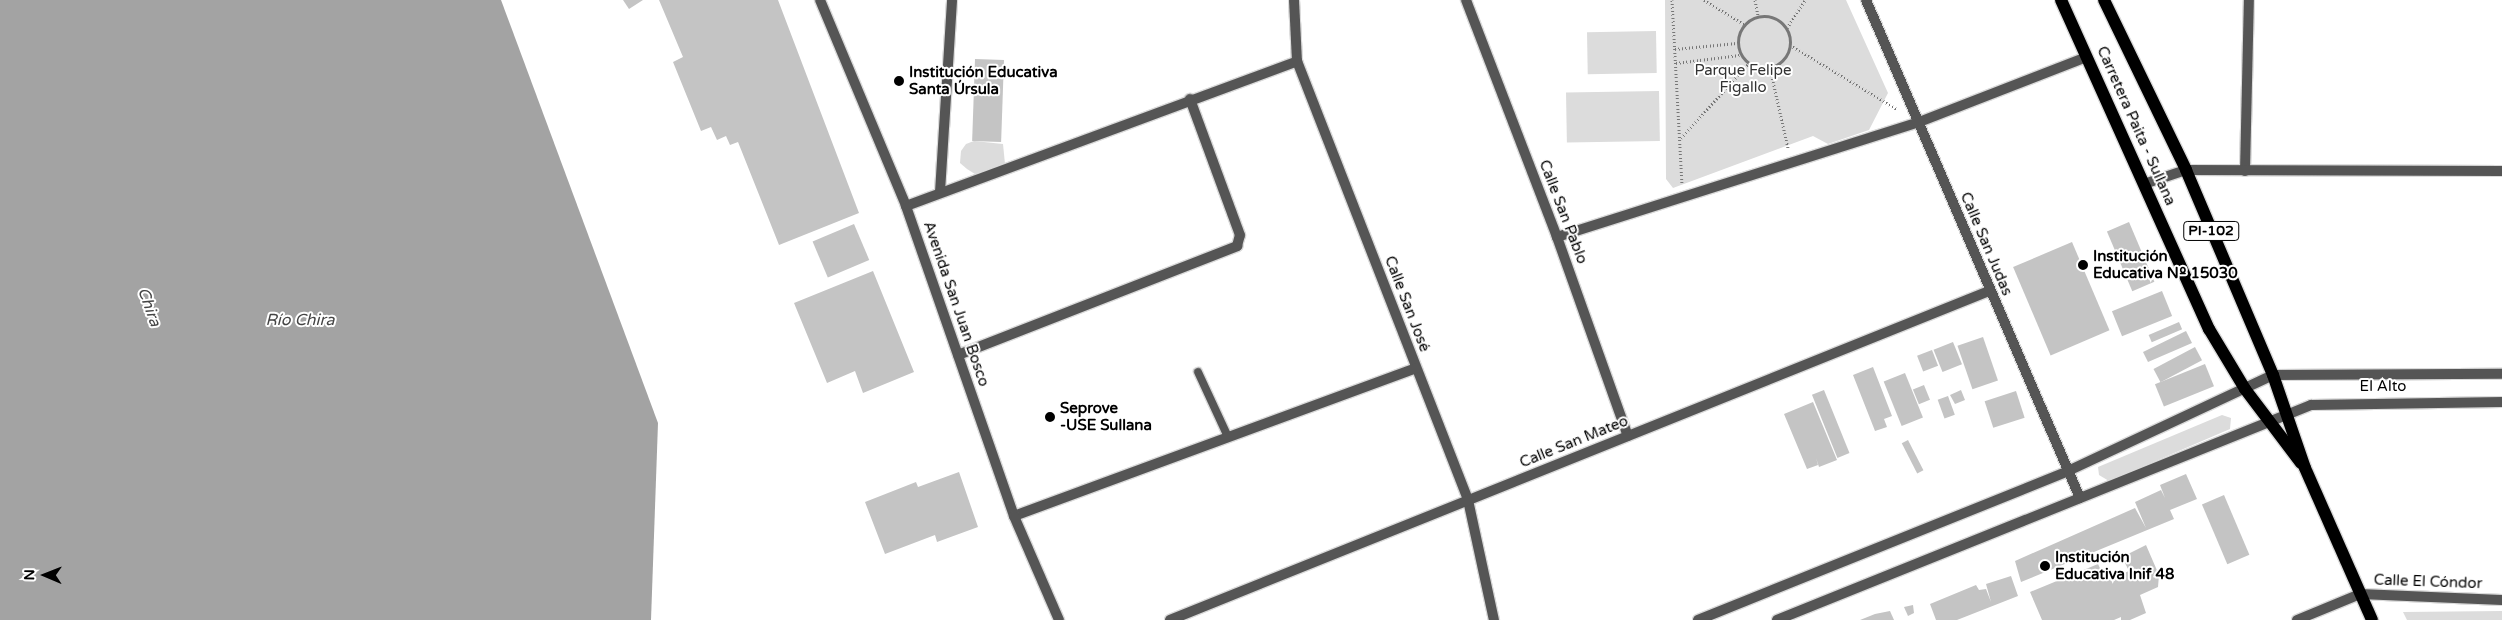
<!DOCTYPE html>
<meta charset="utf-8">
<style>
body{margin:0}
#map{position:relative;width:2502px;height:620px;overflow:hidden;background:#fff;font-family:"Varela Round",sans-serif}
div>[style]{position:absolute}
.green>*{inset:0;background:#dcdcdc;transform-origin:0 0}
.water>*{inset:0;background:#a3a3a3}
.building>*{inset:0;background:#c4c4c4;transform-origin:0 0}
.path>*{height:3px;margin-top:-1.5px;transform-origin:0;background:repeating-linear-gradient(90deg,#777 0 1px,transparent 0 3.5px)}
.path>.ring{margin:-1.5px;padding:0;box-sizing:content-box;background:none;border:3px solid #777;border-radius:50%}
.roads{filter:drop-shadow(1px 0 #dbdbdb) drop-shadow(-1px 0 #dbdbdb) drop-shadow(0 1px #dbdbdb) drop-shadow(0 -1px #dbdbdb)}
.service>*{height:8px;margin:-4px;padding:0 4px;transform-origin:4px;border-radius:4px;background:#555}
.minor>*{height:10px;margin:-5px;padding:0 5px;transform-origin:5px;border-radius:5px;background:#555}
.tertiary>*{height:10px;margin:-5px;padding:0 5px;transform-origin:5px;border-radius:5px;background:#555}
.primary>*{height:12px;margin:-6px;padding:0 6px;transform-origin:6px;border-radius:6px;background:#000}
.dots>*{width:14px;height:14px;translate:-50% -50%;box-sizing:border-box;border:2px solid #fff;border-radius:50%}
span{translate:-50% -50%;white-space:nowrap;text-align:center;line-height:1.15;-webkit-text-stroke:4px #fff;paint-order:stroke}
.shield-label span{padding:1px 4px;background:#fff;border:1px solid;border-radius:4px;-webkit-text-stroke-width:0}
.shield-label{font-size:14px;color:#000;font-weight:700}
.park-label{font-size:15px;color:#333}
.poi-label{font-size:15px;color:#000;font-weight:700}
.left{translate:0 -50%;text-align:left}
.street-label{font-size:15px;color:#000}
.water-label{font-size:16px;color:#444;font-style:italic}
.north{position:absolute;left:20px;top:550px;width:50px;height:50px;-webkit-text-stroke:4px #fff;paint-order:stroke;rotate:271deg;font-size:14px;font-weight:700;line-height:20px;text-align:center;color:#000}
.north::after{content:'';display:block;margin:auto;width:18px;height:22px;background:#000;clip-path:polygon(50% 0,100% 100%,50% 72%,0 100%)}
</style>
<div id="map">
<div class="green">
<div style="clip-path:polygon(1665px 0,1846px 0,1888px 93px,1869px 130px,1828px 144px,1813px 136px,1673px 188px,1666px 179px)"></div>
<div style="left:1656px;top:31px;width:42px;height:69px;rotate:89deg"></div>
<div style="left:1659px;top:91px;width:50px;height:93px;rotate:89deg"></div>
<div style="clip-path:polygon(974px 141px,1003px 144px,1005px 164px,975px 174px,967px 169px,960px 163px,961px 151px,966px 144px)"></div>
<div style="clip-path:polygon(2222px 415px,2231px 418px,2230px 429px,2109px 481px,2099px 475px,2098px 467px)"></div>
<div style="clip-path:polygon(2502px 611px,2502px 620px,2407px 620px,2403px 612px)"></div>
</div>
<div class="water">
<div style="clip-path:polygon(0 0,501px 0,658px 423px,651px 620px,0 620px)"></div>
</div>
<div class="building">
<div style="clip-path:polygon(623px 0,643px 0,629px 9px)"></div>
<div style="clip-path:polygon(659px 0,778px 0,859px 213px,779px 245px,738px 142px,730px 145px,726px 136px,717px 140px,711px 127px,701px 131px,673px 62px,683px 57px)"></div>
<div style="left:975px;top:59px;width:29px;height:82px;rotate:2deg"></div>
<div style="left:2129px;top:222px;width:65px;height:24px;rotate:67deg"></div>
<div style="left:854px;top:224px;width:39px;height:45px;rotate:67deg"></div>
<div style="left:2072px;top:242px;width:96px;height:64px;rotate:67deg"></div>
<div style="clip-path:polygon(873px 271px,914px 372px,863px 393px,855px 371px,827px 383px,794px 303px)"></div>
<div style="left:2162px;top:291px;width:27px;height:54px;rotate:68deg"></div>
<div style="left:2179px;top:322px;width:8px;height:33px;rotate:67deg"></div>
<div style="clip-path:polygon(2186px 331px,2192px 343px,2148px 362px,2143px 352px)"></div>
<div style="left:1983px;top:337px;width:46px;height:27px;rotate:71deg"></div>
<div style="left:1953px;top:342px;width:24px;height:21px;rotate:68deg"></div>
<div style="left:2195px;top:347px;width:15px;height:47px;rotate:62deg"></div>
<div style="left:1932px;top:350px;width:17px;height:16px;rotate:69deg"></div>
<div style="left:2205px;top:364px;width:24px;height:54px;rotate:68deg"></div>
<div style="clip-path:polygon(1873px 367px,1892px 416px,1884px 419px,1887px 427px,1875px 431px,1853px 375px)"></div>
<div style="left:1905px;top:373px;width:48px;height:23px;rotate:68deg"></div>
<div style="left:1924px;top:385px;width:16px;height:12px;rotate:68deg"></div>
<div style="left:1824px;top:390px;width:68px;height:13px;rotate:68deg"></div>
<div style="clip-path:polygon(1961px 390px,1965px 400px,1955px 404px,1950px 395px)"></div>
<div style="left:2016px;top:391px;width:28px;height:33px;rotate:72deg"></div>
<div style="left:1948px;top:396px;width:20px;height:11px;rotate:70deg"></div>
<div style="clip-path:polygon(1813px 402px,1837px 460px,1819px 467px,1816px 458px,1818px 465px,1807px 469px,1784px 414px)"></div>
<div style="left:1908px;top:440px;width:34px;height:7px;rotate:63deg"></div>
<div style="clip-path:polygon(959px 472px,978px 527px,937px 542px,935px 535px,885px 554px,865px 502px,916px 482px,918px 487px)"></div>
<div style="clip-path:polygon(2186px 474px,2197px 499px,2170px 510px,2174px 519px,2021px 582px,2015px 561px,2135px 508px,2146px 528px,2135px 502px,2161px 490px,2165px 498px,2160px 485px)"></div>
<div style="left:2224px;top:495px;width:65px;height:24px;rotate:67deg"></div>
<div style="clip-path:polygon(2146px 545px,2159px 575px,2158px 587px,2140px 595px,2146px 613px,2130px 620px,2121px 620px,2121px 617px,2114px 620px,2042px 620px,2030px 592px,2098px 564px,2106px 581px,2129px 571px,2122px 557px)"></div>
<div style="clip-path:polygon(2011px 576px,2018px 596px,1957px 620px,1936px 620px,1930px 604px,1976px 585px,1979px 590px,1986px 589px,1991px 602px,1986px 584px)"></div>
<div style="clip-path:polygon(1913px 605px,1914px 613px,1908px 616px,1904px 607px)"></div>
<div style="clip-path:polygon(1890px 611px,1894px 620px,1860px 620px,1875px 614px)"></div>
</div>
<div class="path">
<div style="left:1672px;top:0;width:183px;rotate:86.9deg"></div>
<div style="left:1704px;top:0;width:47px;rotate:31deg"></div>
<div style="left:1755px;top:0;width:15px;rotate:79deg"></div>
<div class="ring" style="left:1738px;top:16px;width:49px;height:49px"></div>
<div style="left:1787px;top:28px;width:33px;rotate:-57deg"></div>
<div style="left:1790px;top:45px;width:125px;rotate:30.9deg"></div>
<div style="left:1675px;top:49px;width:62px;rotate:-5.5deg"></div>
<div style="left:1676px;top:63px;width:64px;rotate:-7.1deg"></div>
<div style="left:1770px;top:68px;width:82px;rotate:77.3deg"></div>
<div style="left:1681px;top:138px;width:100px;rotate:-47.8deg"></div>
</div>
<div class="roads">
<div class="service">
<div style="left:1198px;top:372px;width:72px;rotate:65.2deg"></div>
</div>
<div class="minor">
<div style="left:1294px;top:0;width:61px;rotate:87.2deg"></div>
<div style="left:1297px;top:61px;width:471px;rotate:68.7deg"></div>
<div style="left:1468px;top:500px;width:123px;rotate:77.8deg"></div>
<div style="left:1466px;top:0;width:254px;rotate:69deg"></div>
<div style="left:1557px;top:237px;width:211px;rotate:70.4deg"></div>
<div style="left:1866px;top:0;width:542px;rotate:66.75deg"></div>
<div style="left:2245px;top:171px;width:171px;rotate:-88.7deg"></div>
<div style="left:2144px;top:184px;width:44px;rotate:-18.4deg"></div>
<div style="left:2186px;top:170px;width:316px;rotate:0.2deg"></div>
<div style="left:940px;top:192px;width:192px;rotate:-86.4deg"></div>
<div style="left:906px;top:206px;width:417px;rotate:-20.3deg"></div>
<div style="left:1557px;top:237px;width:380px;rotate:-17.6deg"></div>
<div style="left:1919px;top:122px;width:180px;rotate:-21.2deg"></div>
<div style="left:958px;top:355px;width:300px;rotate:-21.3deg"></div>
<div style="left:1237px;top:246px;width:11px;rotate:-75deg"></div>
<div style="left:1240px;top:235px;width:145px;rotate:-110.2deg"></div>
<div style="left:1014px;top:516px;width:428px;rotate:-20.2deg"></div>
<div style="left:1170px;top:620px;width:883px;rotate:-21.89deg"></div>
<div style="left:2297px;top:620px;width:68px;rotate:-22.4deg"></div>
<div style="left:2360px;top:594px;width:142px;rotate:2.4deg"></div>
</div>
<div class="tertiary">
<div style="left:820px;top:0;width:223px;rotate:67.3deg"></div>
<div style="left:906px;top:206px;width:328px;rotate:70.8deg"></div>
<div style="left:1014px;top:516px;width:113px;rotate:66.6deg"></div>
<div style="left:1698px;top:620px;width:399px;rotate:-21.9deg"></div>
<div style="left:2068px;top:471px;width:226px;rotate:-25.1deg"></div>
<div style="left:2273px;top:375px;width:229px;rotate:-0.3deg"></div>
<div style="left:1777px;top:620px;width:576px;rotate:-21.93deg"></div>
<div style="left:2311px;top:405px;width:191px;rotate:-0.9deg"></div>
</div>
<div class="primary">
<div style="left:2061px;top:0;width:361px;rotate:65.8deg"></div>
<div style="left:2209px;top:329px;width:70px;rotate:59deg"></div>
<div style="left:2245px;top:389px;width:93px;rotate:52.9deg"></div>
<div style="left:2104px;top:0;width:189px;rotate:64.2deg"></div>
<div style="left:2186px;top:170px;width:223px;rotate:67deg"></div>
<div style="left:2273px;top:375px;width:98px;rotate:71deg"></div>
<div style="left:2305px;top:468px;width:166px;rotate:66.2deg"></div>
</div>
</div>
<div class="dots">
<div style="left:899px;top:81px;background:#000"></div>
<div style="left:2083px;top:265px;background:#000"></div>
<div style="left:1050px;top:417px;background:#000"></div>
<div style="left:2045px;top:566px;background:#000"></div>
</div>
<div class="shield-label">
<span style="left:2211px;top:231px">PI-102</span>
</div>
<div class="park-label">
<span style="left:1743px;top:79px">Parque Felipe<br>Figallo</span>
</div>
<div class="poi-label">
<span class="left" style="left:909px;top:81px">Institución Educativa<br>Santa Úrsula</span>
<span class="left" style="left:2093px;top:265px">Institución<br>Educativa Nº 15030</span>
<span class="left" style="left:1060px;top:417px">Seprove<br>-USE Sullana</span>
<span class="left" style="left:2055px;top:566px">Institución<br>Educativa Inif 48</span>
</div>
<div class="street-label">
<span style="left:2136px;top:126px;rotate:66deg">Carretera Paita - Sullana</span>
<span style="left:1563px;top:212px;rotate:69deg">Calle San Pablo</span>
<span style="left:1986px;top:244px;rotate:67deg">Calle San Judas</span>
<span style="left:956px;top:304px;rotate:71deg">Avenida San Juan Bosco</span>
<span style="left:1407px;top:304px;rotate:69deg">Calle San José</span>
<span style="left:2383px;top:387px">El Alto</span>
<span style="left:1574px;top:442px;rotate:-22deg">Calle San Mateo</span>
<span style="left:2428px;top:582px;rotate:2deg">Calle El Cóndor</span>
</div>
<div class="water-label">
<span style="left:149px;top:307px;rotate:70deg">Chira</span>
<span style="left:300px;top:320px">Río Chira</span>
</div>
<div class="north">N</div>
</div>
